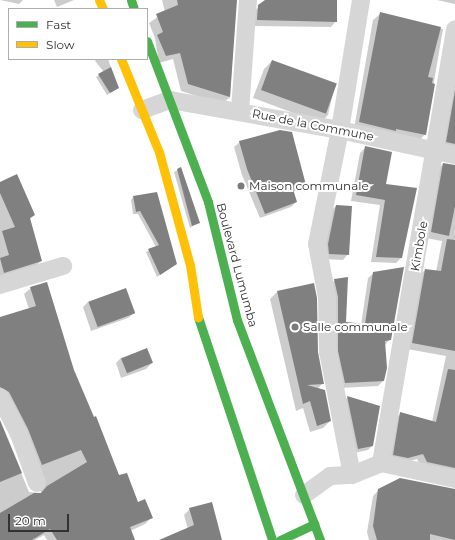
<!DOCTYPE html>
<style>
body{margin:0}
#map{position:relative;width:455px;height:540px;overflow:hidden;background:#fff;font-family:Montserrat,sans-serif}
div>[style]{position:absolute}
.shadow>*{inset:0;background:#0003}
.building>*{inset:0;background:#808080;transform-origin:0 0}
.street>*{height:18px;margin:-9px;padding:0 9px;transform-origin:9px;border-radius:9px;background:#d6d6d6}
.fast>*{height:9px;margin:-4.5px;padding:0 4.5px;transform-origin:4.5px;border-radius:4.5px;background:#4caf50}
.slow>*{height:9px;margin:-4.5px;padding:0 4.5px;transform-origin:4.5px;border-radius:4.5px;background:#ffc107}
.dots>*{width:11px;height:11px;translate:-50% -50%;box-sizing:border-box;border:2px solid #fff;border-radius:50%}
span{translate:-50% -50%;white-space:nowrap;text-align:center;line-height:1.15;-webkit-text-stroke:4px #fff;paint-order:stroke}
.street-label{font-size:12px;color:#323232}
.poi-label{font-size:12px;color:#323232}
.left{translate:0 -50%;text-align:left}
.legend{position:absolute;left:8px;top:8px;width:140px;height:52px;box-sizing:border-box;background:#fff;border:1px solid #adadad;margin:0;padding:5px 7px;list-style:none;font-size:12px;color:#323232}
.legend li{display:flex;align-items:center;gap:8px;height:20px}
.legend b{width:20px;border:1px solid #adadad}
.scale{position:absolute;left:8px;top:514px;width:61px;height:18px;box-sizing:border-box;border:2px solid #323232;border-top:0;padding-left:5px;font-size:12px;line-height:14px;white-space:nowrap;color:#323232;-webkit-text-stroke:3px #fff;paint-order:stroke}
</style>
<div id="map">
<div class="shadow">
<div style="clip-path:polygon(0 0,23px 0,19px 4px)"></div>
<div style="clip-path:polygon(54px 0,74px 0,57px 7px)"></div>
<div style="clip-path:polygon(162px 0,236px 0,230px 97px,222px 104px,181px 91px,173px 59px,159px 63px,155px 38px,149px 23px,165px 12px)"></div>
<div style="clip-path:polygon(267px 0,336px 0,336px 21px,331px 27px,252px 26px,253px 12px)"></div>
<div style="clip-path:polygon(437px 0,455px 0,455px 4px)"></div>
<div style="clip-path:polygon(380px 14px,443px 29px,425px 134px,419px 141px,354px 129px,373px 20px)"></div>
<div style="clip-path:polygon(97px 59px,108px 59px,118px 88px,107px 95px,96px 77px,104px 72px,95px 61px)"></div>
<div style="clip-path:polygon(272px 61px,335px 84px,328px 115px,320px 123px,253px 98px,264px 69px)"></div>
<div style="clip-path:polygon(455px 65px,455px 153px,441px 148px)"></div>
<div style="clip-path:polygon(240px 142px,305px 185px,293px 192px,296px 202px,291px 207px,260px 218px,242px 175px,234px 147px)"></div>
<div style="clip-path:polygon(366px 147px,385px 185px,401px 258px,396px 263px,371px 262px,380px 205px,351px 201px,360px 153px)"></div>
<div style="clip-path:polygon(443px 164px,455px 166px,455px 477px,421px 468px,417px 459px,401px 464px,388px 461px,395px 419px,401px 413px,432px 422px,446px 356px,407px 349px,419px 276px,425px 270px,436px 272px,442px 241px,426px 238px,437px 170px)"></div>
<div style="clip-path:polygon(181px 168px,199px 222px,190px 228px,174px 172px)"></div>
<div style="clip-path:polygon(0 183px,34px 215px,29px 220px,41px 261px,35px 267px,0 278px)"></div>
<div style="clip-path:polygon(133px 197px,176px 264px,157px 277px,146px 252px,156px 247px,138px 214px,133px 214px,131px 200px)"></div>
<div style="clip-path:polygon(336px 206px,348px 254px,343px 260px,324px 259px,323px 250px,331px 211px)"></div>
<div style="clip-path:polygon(374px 273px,390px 339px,385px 345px,383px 381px,378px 386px,340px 388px,330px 285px,335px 280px,345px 323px,361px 325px,368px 278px)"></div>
<div style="clip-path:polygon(31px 288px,73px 371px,118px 477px,137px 504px,151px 518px,145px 524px,130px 531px,133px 540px,47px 540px,44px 535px,35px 540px,0 540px,0 422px,29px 492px,41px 493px,22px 436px,0 397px,0 318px,29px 309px,24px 294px)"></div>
<div style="clip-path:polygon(125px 289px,134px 313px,128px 318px,91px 331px,83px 307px,88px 302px)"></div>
<div style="clip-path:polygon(277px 292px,317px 352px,322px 384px,317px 389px,330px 421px,323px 428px,310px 432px,303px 408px,296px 411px,270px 299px)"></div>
<div style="clip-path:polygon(147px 349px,152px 363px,146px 369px,121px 378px,116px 363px,121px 358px)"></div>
<div style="clip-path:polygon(348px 397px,372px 446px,368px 450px,354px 453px,343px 402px)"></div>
<div style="clip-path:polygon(379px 490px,455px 490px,455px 540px,369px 540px,367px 532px,373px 496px)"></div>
<div style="clip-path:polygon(190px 509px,221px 540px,191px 540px,184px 515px)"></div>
</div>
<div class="building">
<div style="clip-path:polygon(177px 0,237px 0,230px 97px,188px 84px,180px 53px,166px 56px,157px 35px,163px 32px,156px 14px,178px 5px)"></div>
<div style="clip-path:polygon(265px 0,337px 0,337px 22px,257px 20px,258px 5px)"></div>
<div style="clip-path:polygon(380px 12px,441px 27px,428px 77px,433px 78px,432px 83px,435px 84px,426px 135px,396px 129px,396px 131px,359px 122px)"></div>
<div style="left:272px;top:60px;width:69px;height:32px;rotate:20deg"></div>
<div style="clip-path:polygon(111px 67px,119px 88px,110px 93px,98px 74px)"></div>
<div style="clip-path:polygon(455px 91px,455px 144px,446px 142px)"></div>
<div style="clip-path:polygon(280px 130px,292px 132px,306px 185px,293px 189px,297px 202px,265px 214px,247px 169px,239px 141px)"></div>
<div style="clip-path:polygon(365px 146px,392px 152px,386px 184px,417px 188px,402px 258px,376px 257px,385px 200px,356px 195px)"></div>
<div style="clip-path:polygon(443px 163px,455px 165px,455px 206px,449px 236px,431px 232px)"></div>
<div style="clip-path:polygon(181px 167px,200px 223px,192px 226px,177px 169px)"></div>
<div style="clip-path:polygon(17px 174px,35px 215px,30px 218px,42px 261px,4px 273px,0 258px,9px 255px,2px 231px,15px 227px,0 193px,0 182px)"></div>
<div style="clip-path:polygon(157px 192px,177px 264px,160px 275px,148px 249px,159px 245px,140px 211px,136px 212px,133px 196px)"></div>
<div style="clip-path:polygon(336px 205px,352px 206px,349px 255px,329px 254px,328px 244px)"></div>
<div style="clip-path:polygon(447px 239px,455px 240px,455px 351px,412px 343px,425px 269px,441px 271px)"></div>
<div style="clip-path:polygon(404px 267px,391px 340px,385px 341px,387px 368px,384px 381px,345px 383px,338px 351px,338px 297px,334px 279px,348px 277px,346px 322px,365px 324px,373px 272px)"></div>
<div style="clip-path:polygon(47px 282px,74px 370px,94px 417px,96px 416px,119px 475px,127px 473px,138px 502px,145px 499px,153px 518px,130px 527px,135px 540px,57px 540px,50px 529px,32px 540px,0 540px,0 513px,34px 493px,41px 493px,47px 486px,87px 462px,81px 450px,42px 465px,28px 429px,9px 392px,0 387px,0 317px,36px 306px,30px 287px)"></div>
<div style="clip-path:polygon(314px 283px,317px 298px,318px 352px,324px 384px,307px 385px,325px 390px,331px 421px,317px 426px,310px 401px,303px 404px,277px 291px)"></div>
<div style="left:126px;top:288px;width:27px;height:40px;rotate:70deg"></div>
<div style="left:147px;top:348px;width:16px;height:28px;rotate:68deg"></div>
<div style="clip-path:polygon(448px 369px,455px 370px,455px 468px,427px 462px,423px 454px,408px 458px,393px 455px,400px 412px,436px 422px)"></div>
<div style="clip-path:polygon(347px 396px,380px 406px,373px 446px,358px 449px)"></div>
<div style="clip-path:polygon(0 420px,22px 473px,0 482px)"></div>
<div style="clip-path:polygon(400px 478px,455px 489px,455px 540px,430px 534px,430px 540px,377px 540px,373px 526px,378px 489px)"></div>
<div style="clip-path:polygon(212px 502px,222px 540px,159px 540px,194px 525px,189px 508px)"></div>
</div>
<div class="street">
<div style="left:142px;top:110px;width:30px;rotate:-20deg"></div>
<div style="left:170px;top:100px;width:173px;rotate:10deg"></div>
<div style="left:340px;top:130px;width:118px;rotate:12.3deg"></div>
<div style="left:240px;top:111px;width:111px;rotate:-85.9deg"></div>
<div style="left:0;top:285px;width:66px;rotate:-16.8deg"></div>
<div style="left:0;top:397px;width:42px;rotate:62.8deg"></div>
<div style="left:19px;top:434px;width:52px;rotate:69.8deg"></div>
<div style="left:381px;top:463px;width:440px;rotate:-80.3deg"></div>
<div style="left:352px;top:475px;width:125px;rotate:-101deg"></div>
<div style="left:328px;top:352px;width:55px;rotate:-91deg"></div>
<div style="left:327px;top:297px;width:54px;rotate:-100.7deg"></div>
<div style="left:317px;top:244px;width:116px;rotate:-78.6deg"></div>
<div style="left:340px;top:130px;width:132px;rotate:-80.8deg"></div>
<div style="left:304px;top:495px;width:32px;rotate:-36deg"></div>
<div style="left:330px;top:476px;width:22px;rotate:-3deg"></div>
<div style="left:352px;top:475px;width:31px;rotate:-22deg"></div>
<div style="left:381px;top:463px;width:76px;rotate:12.2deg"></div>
</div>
<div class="fast">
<div style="left:131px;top:0;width:9px;rotate:72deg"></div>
<div style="left:147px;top:41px;width:172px;rotate:69.2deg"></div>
<div style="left:208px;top:202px;width:122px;rotate:76.2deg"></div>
<div style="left:237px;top:320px;width:235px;rotate:69.3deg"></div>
<div style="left:198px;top:317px;width:235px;rotate:71.6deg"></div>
<div style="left:280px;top:540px;width:38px;rotate:-25deg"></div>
</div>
<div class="slow">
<div style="left:99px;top:0;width:10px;rotate:66deg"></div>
<div style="left:121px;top:59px;width:100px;rotate:67.8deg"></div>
<div style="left:159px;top:152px;width:117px;rotate:74.7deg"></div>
<div style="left:190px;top:265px;width:53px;rotate:81.3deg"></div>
</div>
<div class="dots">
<div style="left:241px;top:186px;background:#7a7a7a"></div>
<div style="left:295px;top:327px;background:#7a7a7a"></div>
</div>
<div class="street-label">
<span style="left:313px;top:125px;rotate:11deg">Rue de la Commune</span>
<span style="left:419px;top:246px;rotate:-80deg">Kimbole</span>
<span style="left:237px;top:265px;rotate:75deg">Boulevard Lumumba</span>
</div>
<div class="poi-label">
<span class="left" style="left:249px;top:186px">Maison communale</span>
<span class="left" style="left:303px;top:327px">Salle communale</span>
</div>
<ul class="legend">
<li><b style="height:5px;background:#4caf50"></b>Fast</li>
<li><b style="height:5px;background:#ffc107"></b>Slow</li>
</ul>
<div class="scale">20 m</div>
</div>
